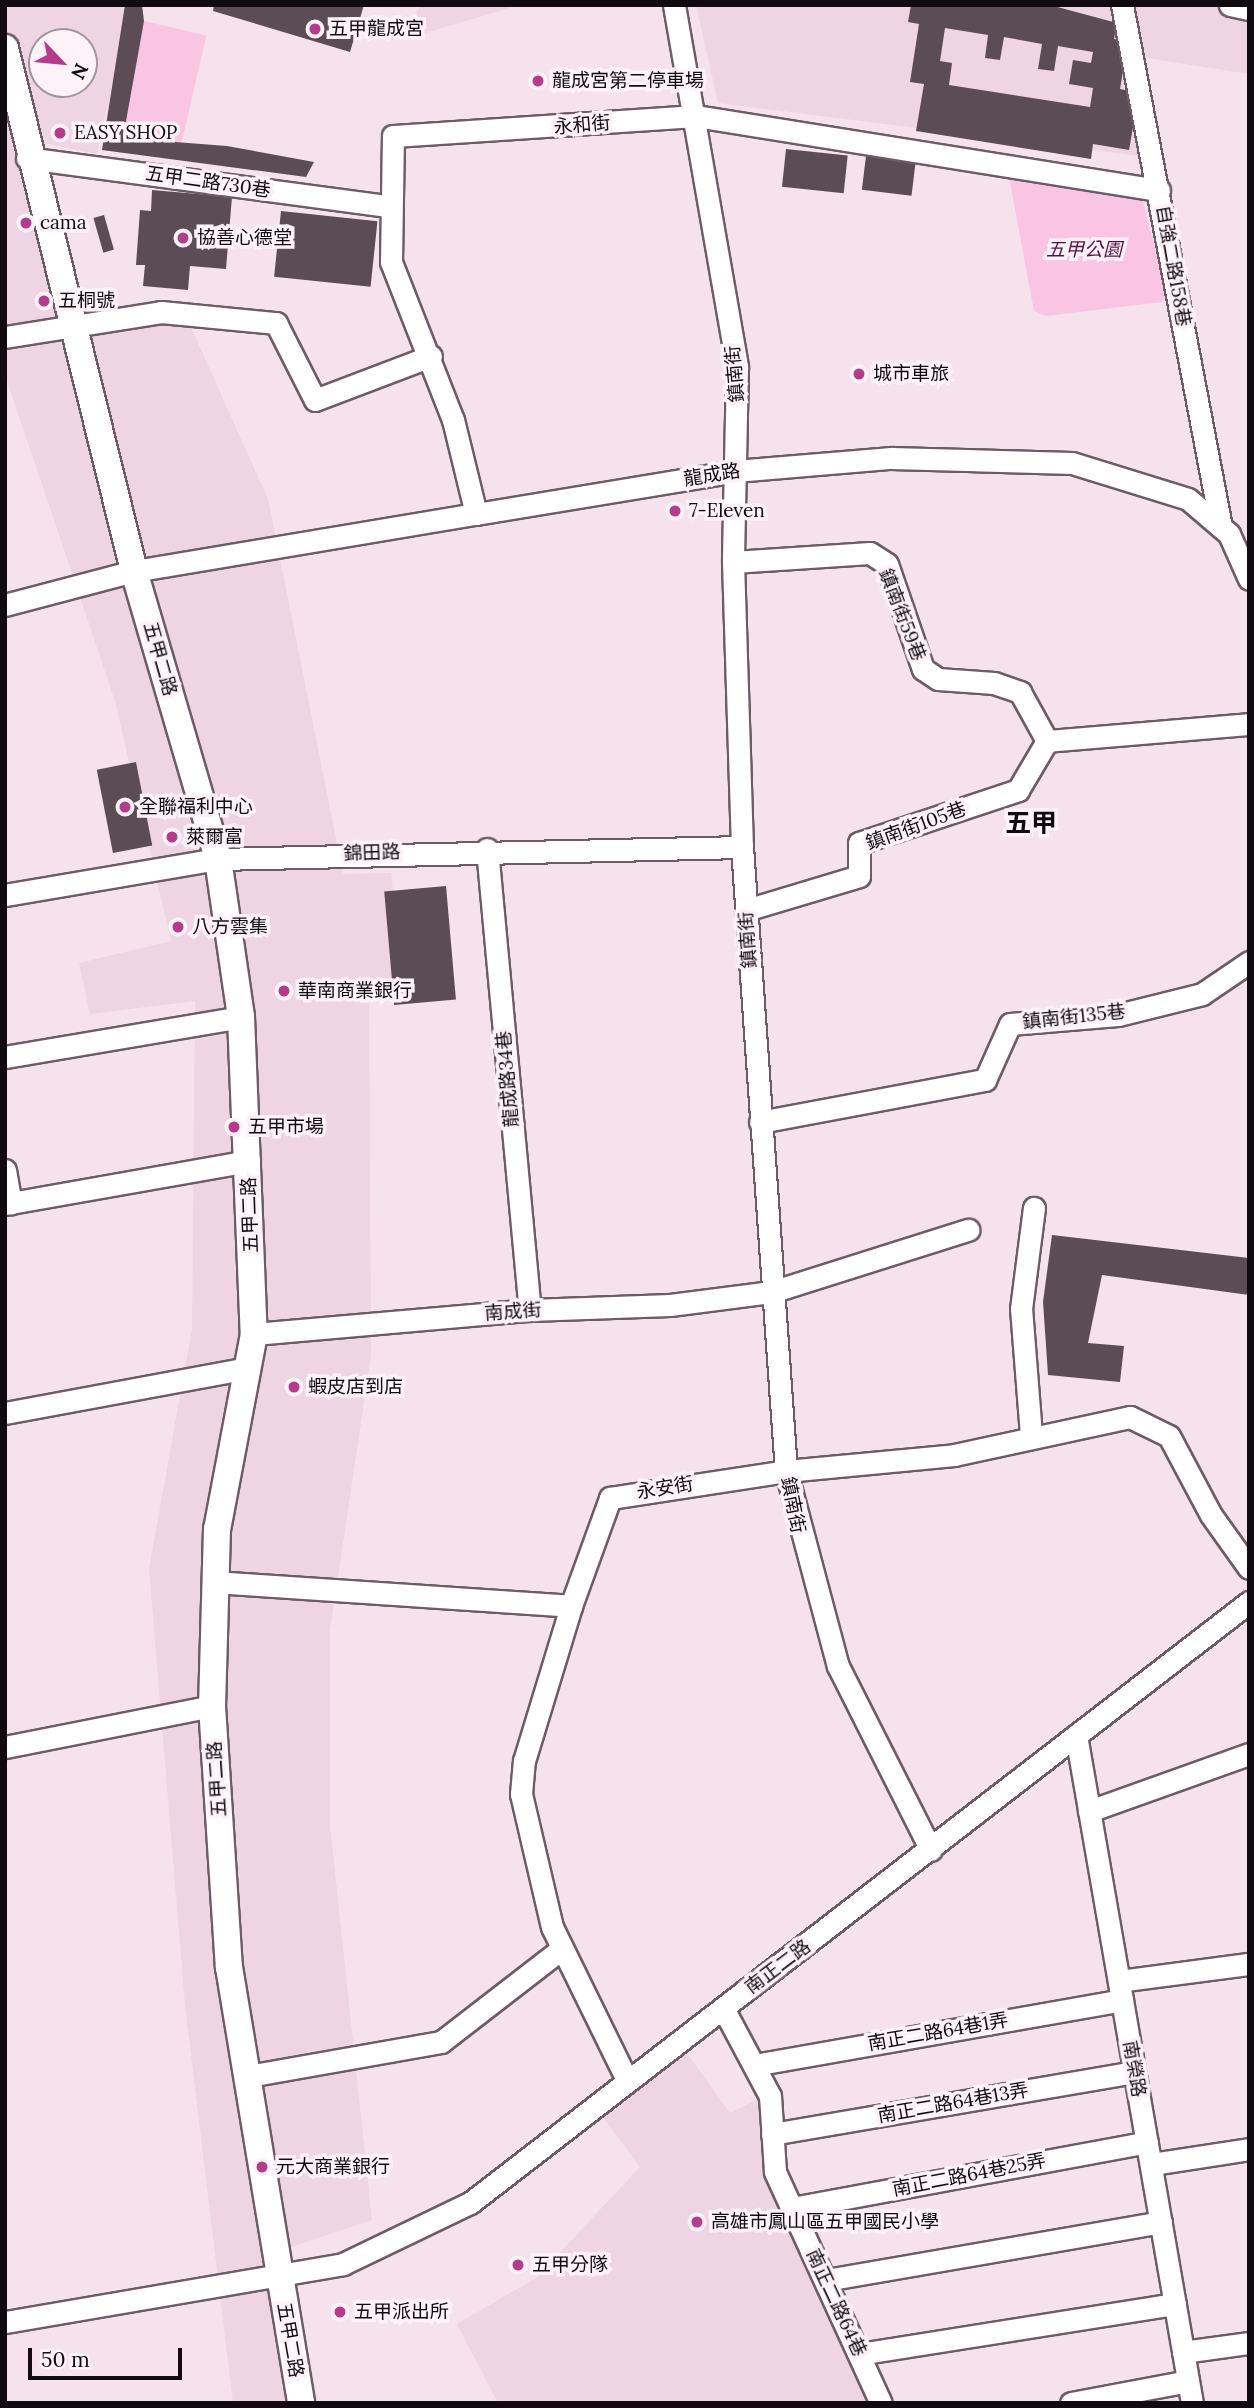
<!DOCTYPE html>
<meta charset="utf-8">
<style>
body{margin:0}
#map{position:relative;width:1254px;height:2408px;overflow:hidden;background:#f6e2ed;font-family:Lora,"Noto Sans TC",serif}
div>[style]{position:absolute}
.built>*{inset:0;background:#efd4e4}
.green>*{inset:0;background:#fac4e3;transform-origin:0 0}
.building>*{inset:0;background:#5c4c55;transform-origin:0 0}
.roads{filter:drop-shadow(2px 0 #6d5c66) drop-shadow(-2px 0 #6d5c66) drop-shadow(0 2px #6d5c66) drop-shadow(0 -2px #6d5c66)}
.minor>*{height:21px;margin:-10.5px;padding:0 10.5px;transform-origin:10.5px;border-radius:10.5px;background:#fff}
.major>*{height:26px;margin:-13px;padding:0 13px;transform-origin:13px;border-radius:13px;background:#fff}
.dots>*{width:19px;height:19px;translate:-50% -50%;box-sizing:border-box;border:4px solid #fef2f9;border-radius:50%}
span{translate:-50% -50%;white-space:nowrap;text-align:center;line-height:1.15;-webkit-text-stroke:7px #fef2f9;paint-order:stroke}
.poi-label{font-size:19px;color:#110b0f}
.left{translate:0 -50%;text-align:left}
.street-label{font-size:19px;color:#110b0f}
.park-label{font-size:19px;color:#581042;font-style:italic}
.district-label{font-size:26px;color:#110b0f;font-weight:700}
.frame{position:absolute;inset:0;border:7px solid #110b0f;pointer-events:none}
.north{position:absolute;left:28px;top:28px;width:70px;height:70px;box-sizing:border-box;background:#fef2f9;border:2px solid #9f969b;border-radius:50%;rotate:116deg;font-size:19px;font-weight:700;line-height:28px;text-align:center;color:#110b0f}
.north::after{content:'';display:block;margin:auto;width:24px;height:32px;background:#b53b8d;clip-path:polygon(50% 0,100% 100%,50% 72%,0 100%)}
.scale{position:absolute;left:28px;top:2348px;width:154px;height:32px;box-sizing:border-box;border:4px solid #110b0f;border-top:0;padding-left:9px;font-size:21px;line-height:24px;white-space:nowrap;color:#110b0f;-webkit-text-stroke:5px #fef2f9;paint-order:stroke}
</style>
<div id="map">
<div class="built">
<div style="clip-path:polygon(evenodd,5px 5px,124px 5px,126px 25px,97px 154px,33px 141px,83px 332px,157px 317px,189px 323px,268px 499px,343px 874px,391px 873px,403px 978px,369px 982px,371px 1356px,330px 1630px,330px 1825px,372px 2220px,289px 2248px,318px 2403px,233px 2403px,185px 2005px,149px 1569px,192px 1329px,195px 1001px,90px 1014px,79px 963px,171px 941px,115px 701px,5px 375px,5px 5px,42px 42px,84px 42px,84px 84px,42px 84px,42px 42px)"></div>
<div style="clip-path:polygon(421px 5px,519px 5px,402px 40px)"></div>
<div style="clip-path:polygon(696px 5px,1249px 5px,1249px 74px,1140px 57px,1156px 158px,718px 103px)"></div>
<div style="clip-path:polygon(687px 2053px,730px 2113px,768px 2094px,777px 2160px,888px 2403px,498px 2403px,457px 2324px,536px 2278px,640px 2167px,602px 2116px)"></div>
</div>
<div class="green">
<div style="left:144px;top:21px;width:64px;height:119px;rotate:13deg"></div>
<div style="clip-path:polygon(1009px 177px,1142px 198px,1166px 292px,1162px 302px,1046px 316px,1034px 311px)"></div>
</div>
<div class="building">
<div style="clip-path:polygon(125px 5px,142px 5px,144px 21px,123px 138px,227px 146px,314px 162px,306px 177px,102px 150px)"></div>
<div style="clip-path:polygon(214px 5px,364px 5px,350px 52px,213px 11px)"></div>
<div style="clip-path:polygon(evenodd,911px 5px,1050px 5px,1117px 23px,1114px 39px,1128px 41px,1120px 89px,1139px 93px,1129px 150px,1093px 144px,1091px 159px,916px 131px,924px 84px,910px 82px,919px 24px,908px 22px,911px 5px,945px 28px,988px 35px,985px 58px,1000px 60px,1004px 37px,1042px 44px,1038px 69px,1054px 71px,1058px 46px,1093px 52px,1091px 63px,1073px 60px,1069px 84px,1093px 88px,1090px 107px,949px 85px,952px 63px,940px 61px,945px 28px)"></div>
<div style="left:786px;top:149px;width:62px;height:38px;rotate:6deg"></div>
<div style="left:866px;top:156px;width:50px;height:34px;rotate:7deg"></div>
<div style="clip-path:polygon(152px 190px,232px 197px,226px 269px,190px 266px,188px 290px,143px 286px,145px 265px,136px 265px,140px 210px,151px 211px)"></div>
<div style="left:281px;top:211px;width:97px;height:66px;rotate:6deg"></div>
<div style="left:104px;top:215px;width:36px;height:11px;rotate:74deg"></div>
<div style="left:136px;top:762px;width:85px;height:40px;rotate:79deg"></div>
<div style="left:446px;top:886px;width:114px;height:62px;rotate:85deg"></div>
<div style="clip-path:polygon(1052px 1235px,1249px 1258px,1249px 1295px,1102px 1275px,1088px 1343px,1124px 1346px,1120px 1382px,1048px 1375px,1043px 1302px)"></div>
</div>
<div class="roads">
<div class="minor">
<div style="left:674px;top:5px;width:367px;rotate:80.1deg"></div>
<div style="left:737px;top:367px;width:195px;rotate:91.2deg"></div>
<div style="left:733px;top:562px;width:285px;rotate:88.2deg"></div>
<div style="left:742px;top:847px;width:626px;rotate:85.97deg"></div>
<div style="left:786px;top:1471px;width:202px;rotate:75.1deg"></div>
<div style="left:838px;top:1666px;width:206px;rotate:63.2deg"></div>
<div style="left:1122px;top:5px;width:531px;rotate:79.26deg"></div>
<div style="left:1230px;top:5px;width:19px;rotate:12deg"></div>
<div style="left:27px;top:158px;width:365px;rotate:7.6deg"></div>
<div style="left:5px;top:337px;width:158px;rotate:-9.1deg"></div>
<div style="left:161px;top:312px;width:116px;rotate:5.5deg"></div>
<div style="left:276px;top:323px;width:86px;rotate:63.1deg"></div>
<div style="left:315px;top:400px;width:124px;rotate:-20.8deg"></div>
<div style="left:476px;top:514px;width:97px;rotate:-103.7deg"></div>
<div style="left:453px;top:420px;width:170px;rotate:-111.4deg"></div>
<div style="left:391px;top:262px;width:126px;rotate:-89.1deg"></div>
<div style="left:393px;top:136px;width:304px;rotate:-3.8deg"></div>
<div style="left:696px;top:116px;width:469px;rotate:9.1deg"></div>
<div style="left:733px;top:562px;width:137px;rotate:-3.8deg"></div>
<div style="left:870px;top:553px;width:20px;rotate:33deg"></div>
<div style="left:887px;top:564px;width:111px;rotate:71.1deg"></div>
<div style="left:923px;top:669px;width:18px;rotate:34deg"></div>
<div style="left:938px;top:679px;width:56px;rotate:4.1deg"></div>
<div style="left:994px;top:683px;width:28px;rotate:19deg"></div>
<div style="left:1020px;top:692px;width:56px;rotate:61.1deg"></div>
<div style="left:1047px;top:741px;width:203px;rotate:-4.8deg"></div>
<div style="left:5px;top:605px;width:133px;rotate:-14.8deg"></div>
<div style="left:134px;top:571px;width:347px;rotate:-9.5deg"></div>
<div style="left:476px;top:514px;width:263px;rotate:-9.4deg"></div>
<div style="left:735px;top:471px;width:157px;rotate:-4.8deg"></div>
<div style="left:891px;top:458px;width:181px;rotate:1.6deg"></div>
<div style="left:1072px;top:463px;width:121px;rotate:17.2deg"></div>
<div style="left:1188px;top:499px;width:54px;rotate:40.5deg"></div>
<div style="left:1229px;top:534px;width:49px;rotate:66deg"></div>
<div style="left:487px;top:849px;width:463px;rotate:84.7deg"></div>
<div style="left:5px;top:895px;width:216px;rotate:-9.6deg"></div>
<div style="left:218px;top:859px;width:524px;rotate:-1.31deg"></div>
<div style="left:746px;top:910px;width:118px;rotate:-16.7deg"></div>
<div style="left:859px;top:876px;width:33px;rotate:-90deg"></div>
<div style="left:859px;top:843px;width:168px;rotate:-18.4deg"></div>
<div style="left:1018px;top:790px;width:57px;rotate:-59.4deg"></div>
<div style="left:5px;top:1057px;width:239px;rotate:-9.6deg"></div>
<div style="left:760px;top:1122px;width:229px;rotate:-10.6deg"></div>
<div style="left:985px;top:1080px;width:61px;rotate:-65.9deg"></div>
<div style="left:1010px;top:1024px;width:108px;rotate:-4.8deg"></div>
<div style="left:1118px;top:1015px;width:87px;rotate:-14deg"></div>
<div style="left:1202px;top:994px;width:57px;rotate:-34.2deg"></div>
<div style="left:5px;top:1170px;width:34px;rotate:80deg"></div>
<div style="left:5px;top:1204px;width:248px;rotate:-10deg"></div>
<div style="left:254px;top:1334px;width:277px;rotate:-5deg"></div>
<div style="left:530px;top:1310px;width:140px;rotate:-2deg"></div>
<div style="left:670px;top:1305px;width:102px;rotate:-7.3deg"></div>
<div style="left:771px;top:1292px;width:207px;rotate:-17.5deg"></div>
<div style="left:5px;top:1413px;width:247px;rotate:-10.5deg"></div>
<div style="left:1031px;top:1435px;width:126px;rotate:-94.5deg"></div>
<div style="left:1021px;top:1309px;width:102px;rotate:-82.7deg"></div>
<div style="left:213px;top:1582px;width:359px;rotate:3.8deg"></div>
<div style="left:1076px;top:1735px;width:678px;rotate:80.15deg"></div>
<div style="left:5px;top:1747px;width:211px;rotate:-11.2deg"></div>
<div style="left:1089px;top:1811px;width:170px;rotate:-19.6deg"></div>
<div style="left:1119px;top:1981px;width:131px;rotate:-7.5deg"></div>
<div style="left:723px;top:2008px;width:100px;rotate:61.9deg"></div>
<div style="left:770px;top:2096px;width:76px;rotate:86.2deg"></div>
<div style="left:775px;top:2172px;width:254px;rotate:65.4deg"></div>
<div style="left:754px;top:2065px;width:374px;rotate:-10deg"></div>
<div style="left:248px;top:2076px;width:196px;rotate:-10deg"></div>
<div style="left:441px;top:2042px;width:150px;rotate:-37.7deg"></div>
<div style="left:626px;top:2078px;width:168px;rotate:-116.1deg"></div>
<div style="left:552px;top:1927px;width:137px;rotate:-103.1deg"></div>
<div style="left:521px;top:1794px;width:33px;rotate:-85deg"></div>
<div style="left:524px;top:1761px;width:162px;rotate:-73.1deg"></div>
<div style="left:571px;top:1606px;width:115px;rotate:-70.1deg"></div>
<div style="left:610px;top:1498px;width:178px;rotate:-8.7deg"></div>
<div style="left:786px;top:1471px;width:169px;rotate:-5.4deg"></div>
<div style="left:954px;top:1455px;width:180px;rotate:-12.2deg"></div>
<div style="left:1130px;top:1417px;width:43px;rotate:26deg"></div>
<div style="left:1169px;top:1436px;width:89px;rotate:62deg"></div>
<div style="left:1211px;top:1515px;width:65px;rotate:54.4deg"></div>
<div style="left:772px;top:2134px;width:367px;rotate:-9.7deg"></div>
<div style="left:1152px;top:2164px;width:98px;rotate:-8.8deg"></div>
<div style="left:792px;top:2208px;width:361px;rotate:-10.5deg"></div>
<div style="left:826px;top:2280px;width:340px;rotate:-9.8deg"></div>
<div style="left:5px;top:2322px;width:343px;rotate:-9.7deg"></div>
<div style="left:343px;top:2264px;width:141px;rotate:-25.7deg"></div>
<div style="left:470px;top:2203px;width:984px;rotate:-37.65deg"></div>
<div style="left:1183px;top:2352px;width:67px;rotate:-7.8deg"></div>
<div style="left:859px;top:2354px;width:320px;rotate:-9deg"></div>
<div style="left:1071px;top:2403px;width:119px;rotate:-10.6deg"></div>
</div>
<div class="major">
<div style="left:5px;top:48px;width:539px;rotate:76.14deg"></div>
<div style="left:134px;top:571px;width:300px;rotate:73.7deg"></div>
<div style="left:218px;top:859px;width:160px;rotate:81.7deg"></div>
<div style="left:241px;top:1017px;width:317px;rotate:87.7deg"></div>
<div style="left:254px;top:1334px;width:198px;rotate:100.7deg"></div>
<div style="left:217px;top:1529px;width:177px;rotate:91.6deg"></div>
<div style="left:212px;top:1706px;width:262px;rotate:86.3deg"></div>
<div style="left:229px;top:1967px;width:442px;rotate:80.6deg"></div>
</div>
</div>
<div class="dots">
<div style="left:315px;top:29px;background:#b53b8d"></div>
<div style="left:538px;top:81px;background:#b53b8d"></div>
<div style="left:60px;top:133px;background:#b53b8d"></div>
<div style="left:26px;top:223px;background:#b53b8d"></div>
<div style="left:183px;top:238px;background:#b53b8d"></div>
<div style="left:44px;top:301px;background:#b53b8d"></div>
<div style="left:859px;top:374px;background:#b53b8d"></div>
<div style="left:675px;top:511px;background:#b53b8d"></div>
<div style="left:125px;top:807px;background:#b53b8d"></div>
<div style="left:172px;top:837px;background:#b53b8d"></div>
<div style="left:178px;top:927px;background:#b53b8d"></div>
<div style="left:284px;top:991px;background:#b53b8d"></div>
<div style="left:234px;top:1127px;background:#b53b8d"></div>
<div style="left:294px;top:1387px;background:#b53b8d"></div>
<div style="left:262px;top:2167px;background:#b53b8d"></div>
<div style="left:697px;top:2222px;background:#b53b8d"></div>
<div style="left:518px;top:2265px;background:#b53b8d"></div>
<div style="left:340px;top:2312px;background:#b53b8d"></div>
</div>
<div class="poi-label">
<span class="left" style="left:329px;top:29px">五甲龍成宮</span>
<span class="left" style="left:552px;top:81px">龍成宮第二停車場</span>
<span class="left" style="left:74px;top:133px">EASY SHOP</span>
<span class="left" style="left:40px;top:223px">cama</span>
<span class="left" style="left:197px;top:238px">協善心德堂</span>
<span class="left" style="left:58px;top:301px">五桐號</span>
<span class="left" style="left:873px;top:374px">城市車旅</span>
<span class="left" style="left:689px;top:511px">7-Eleven</span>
<span class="left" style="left:139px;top:807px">全聯福利中心</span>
<span class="left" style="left:186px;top:837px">萊爾富</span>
<span class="left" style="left:192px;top:927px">八方雲集</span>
<span class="left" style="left:298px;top:991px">華南商業銀行</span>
<span class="left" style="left:248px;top:1127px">五甲市場</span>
<span class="left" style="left:308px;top:1387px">蝦皮店到店</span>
<span class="left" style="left:276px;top:2167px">元大商業銀行</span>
<span class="left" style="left:711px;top:2222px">高雄市鳳山區五甲國民小學</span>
<span class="left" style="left:532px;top:2265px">五甲分隊</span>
<span class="left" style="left:354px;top:2312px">五甲派出所</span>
</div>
<div class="street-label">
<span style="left:582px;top:125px;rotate:-5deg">永和街</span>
<span style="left:208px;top:182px;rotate:8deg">五甲二路730巷</span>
<span style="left:1173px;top:266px;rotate:80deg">自強二路158巷</span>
<span style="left:735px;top:374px;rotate:-95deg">鎮南街</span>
<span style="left:712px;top:475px;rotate:-9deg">龍成路</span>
<span style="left:902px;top:615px;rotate:69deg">鎮南街59巷</span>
<span style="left:160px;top:659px;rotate:74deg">五甲二路</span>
<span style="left:916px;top:826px;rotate:-20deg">鎮南街105巷</span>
<span style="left:372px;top:853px;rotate:-2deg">錦田路</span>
<span style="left:748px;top:940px;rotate:-94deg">鎮南街</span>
<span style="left:1074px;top:1017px;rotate:-6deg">鎮南街135巷</span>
<span style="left:508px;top:1079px;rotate:-95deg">龍成路34巷</span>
<span style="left:250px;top:1215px;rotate:-92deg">五甲二路</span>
<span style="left:513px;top:1312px;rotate:-4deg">南成街</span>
<span style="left:665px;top:1488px;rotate:-9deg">永安街</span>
<span style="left:793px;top:1505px;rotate:79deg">鎮南街</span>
<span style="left:217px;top:1779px;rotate:-94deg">五甲二路</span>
<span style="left:778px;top:1967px;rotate:-37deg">南正二路</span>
<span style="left:938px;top:2032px;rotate:-10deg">南正二路64巷1弄</span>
<span style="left:1134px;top:2069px;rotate:80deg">南榮路</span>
<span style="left:953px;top:2103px;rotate:-10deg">南正二路64巷13弄</span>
<span style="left:969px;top:2175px;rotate:-11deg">南正二路64巷25弄</span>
<span style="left:836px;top:2303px;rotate:65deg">南正二路64巷</span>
<span style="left:290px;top:2340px;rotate:80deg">五甲二路</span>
</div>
<div class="park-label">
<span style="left:1084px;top:250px">五甲公園</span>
</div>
<div class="district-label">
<span style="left:1031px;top:823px">五甲</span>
</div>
<div class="frame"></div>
<div class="north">N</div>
<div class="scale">50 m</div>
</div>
